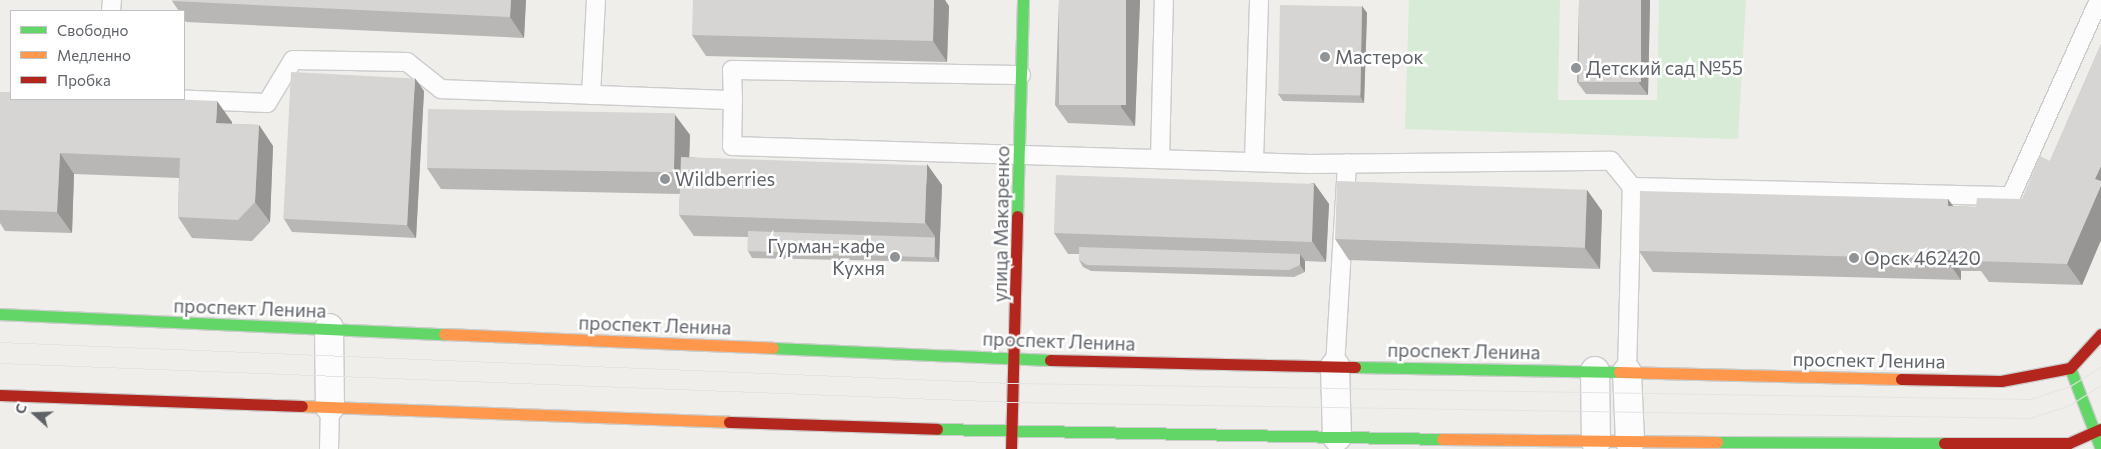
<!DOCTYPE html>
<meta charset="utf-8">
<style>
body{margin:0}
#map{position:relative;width:2101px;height:449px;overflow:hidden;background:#efeeea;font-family:Commissioner,sans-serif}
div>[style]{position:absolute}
.green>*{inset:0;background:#d8ebd6}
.roads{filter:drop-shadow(1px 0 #cbcccc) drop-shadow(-1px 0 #cbcccc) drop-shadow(0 1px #cbcccc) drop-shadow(0 -1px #cbcccc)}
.lane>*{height:18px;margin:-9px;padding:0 9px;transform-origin:9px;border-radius:9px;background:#fdfcfc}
.street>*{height:28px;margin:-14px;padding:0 14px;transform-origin:14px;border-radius:14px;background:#fdfcfc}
.fast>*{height:11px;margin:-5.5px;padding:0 5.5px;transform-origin:5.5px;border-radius:5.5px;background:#63d668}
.slow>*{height:11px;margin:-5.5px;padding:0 5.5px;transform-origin:5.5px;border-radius:5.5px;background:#ff974d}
.jam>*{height:11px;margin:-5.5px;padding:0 5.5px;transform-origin:5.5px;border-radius:5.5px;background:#b3261e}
.tram>*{height:1px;margin:-0.5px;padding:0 0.5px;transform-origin:0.5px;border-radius:0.5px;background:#e4e4e4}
.wall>*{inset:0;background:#b8b7b5}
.shaded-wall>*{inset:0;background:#969594}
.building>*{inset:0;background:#d6d5d3;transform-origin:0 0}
.dots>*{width:14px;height:14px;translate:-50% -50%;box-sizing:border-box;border:2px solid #fff;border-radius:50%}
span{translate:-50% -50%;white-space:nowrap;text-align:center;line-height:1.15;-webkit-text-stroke:5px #fff;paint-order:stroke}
.poi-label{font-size:19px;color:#5f6368}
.left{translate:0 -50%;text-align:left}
.right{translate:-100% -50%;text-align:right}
.street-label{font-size:19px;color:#5f6368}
.legend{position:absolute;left:10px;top:10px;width:175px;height:90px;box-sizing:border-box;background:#fff;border:1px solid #bfc1c3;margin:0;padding:6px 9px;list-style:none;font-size:15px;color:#5f6368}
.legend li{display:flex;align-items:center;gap:10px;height:25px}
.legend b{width:25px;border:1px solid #bfc1c3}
.north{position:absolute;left:10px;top:389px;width:50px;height:50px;-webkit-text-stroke:4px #fff;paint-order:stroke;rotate:290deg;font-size:14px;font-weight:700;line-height:20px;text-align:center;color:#5f6368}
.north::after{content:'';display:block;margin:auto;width:18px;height:22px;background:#5f6368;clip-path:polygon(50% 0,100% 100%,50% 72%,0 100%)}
</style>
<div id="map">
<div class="green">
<div style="clip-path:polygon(1409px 0,1560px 0,1558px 100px,1657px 100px,1659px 0,1746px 0,1738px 139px,1405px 129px)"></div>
</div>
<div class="roads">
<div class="lane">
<div style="left:111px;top:11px;width:11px;rotate:-85deg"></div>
<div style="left:591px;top:95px;width:95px;rotate:-87deg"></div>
<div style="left:171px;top:99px;width:96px;rotate:2.4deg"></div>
<div style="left:267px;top:103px;width:50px;rotate:-58.8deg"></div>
<div style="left:293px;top:60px;width:114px;rotate:1deg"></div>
<div style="left:407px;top:62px;width:43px;rotate:38.5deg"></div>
<div style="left:441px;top:89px;width:292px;rotate:2.2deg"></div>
<div style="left:733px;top:100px;width:46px;rotate:91.2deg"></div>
<div style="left:732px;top:146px;width:578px;rotate:1.78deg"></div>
<div style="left:1310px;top:164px;width:301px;rotate:-0.6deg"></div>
<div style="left:1611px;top:161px;width:33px;rotate:51deg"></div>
<div style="left:733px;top:100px;width:30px;rotate:-92deg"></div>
<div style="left:732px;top:70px;width:289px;rotate:1deg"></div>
<div style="left:1160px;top:159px;width:159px;rotate:-88.6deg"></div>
<div style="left:1254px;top:161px;width:161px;rotate:-88.2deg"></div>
<div style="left:1335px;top:366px;width:203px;rotate:-86.6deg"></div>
<div style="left:1627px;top:372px;width:185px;rotate:-88.5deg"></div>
<div style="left:1632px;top:187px;width:379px;rotate:1.4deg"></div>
<div style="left:2011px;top:196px;width:215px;rotate:-65.8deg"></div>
<div style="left:329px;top:449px;width:42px;rotate:-88.6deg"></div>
</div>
<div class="street">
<div style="left:329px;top:328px;width:79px;rotate:89.3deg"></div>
<div style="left:1335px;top:366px;width:71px;rotate:88.4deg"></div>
<div style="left:1595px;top:371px;width:71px;rotate:89.2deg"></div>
<div style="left:1627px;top:372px;width:70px;rotate:87.5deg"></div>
</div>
<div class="fast">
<div style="left:1017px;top:216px;width:216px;rotate:-88.4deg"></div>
<div style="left:0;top:314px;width:444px;rotate:2.6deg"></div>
<div style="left:773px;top:348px;width:277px;rotate:2.5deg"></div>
<div style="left:1355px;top:367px;width:264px;rotate:1.1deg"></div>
<div style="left:2070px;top:368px;width:87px;rotate:69.1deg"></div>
<div style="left:937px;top:429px;width:505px;rotate:1.13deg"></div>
<div style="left:1717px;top:442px;width:227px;rotate:0.3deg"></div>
</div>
<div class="slow">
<div style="left:444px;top:334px;width:329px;rotate:2.4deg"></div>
<div style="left:1619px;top:372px;width:282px;rotate:1.4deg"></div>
<div style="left:302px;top:406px;width:427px;rotate:2.1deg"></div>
<div style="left:1442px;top:439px;width:275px;rotate:0.6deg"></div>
</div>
<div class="jam">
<div style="left:1050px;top:360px;width:305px;rotate:1.3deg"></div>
<div style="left:1901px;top:379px;width:100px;rotate:1.1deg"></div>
<div style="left:2001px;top:381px;width:70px;rotate:-10.7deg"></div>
<div style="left:2070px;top:368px;width:46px;rotate:-47.6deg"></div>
<div style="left:0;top:395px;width:302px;rotate:2.1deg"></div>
<div style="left:729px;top:422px;width:208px;rotate:1.9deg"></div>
<div style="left:1944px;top:443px;width:125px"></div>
<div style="left:2069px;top:443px;width:35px;rotate:-24deg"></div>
<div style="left:1011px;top:449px;width:233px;rotate:-88.5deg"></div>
</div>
</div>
<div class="tram">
<div style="left:0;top:342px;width:1015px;rotate:2.32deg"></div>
<div style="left:1014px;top:383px;width:1016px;rotate:0.9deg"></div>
<div style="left:2030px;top:399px;width:42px;rotate:-18deg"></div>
<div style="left:2070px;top:386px;width:36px;rotate:-32deg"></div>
<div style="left:0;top:363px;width:1014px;rotate:2.2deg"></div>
<div style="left:1013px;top:402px;width:1017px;rotate:0.9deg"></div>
<div style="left:2030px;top:418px;width:42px;rotate:-18deg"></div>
<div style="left:2070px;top:405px;width:37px;rotate:-33deg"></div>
</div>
<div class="wall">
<div style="clip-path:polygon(172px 0,526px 0,524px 38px,186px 22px,184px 19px,184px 11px,179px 11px,172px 1px)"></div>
<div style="clip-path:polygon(1059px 0,1140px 0,1135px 126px,1068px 123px,1055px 105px)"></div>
<div style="clip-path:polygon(1579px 0,1650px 0,1648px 95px,1586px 94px,1577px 82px)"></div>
<div style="clip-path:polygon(949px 6px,947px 62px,706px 56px,692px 35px)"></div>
<div style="clip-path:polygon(1362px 6px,1367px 13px,1364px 103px,1283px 101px,1278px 94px)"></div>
<div style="clip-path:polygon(2101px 44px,2101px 240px,2082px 285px,1989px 282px,1981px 271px,1961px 271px,1961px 280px,1653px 272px,1639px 251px,1948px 199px,1953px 206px,1976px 207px,2022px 199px,2050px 161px)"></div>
<div style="clip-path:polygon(424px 91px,416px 238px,292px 232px,284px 219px)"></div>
<div style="clip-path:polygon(0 92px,232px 122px,232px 124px,259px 125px,273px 146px,270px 222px,252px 241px,192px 238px,178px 217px,179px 178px,74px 174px,72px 233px,5px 231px,0 223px)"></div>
<div style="clip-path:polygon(675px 115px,690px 135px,689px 157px,942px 185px,939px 262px,752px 258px,748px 251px,748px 237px,694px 236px,679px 215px,680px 194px,441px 189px,427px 168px)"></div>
<div style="clip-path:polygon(1314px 183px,1329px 204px,1326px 262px,1305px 261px,1305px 272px,1294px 277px,1091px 271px,1083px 267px,1079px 260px,1079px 254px,1068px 254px,1054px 233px)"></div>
<div style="clip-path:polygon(1587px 190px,1602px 211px,1600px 269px,1349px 260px,1335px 239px)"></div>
</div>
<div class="shaded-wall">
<div style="clip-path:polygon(511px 0,526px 0,524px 38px,510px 17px)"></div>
<div style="clip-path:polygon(934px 0,945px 0,949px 6px,947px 62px,933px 41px)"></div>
<div style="clip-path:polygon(1126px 0,1140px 0,1135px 126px,1121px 107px)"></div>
<div style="clip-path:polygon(1641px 0,1650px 0,1648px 95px,1639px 83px)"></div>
<div style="clip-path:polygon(1362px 6px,1367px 13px,1364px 103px,1360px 96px)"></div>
<div style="clip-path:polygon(415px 78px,424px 91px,416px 238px,407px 225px)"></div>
<div style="clip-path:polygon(217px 101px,232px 122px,231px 144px,216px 123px)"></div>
<div style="clip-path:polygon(675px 115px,690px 135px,688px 195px,674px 174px)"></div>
<div style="clip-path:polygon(259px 125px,273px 146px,270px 222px,255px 202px)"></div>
<div style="clip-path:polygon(60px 153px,74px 174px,72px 233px,57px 212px)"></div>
<div style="clip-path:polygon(927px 164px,942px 185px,939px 262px,935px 256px,935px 236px,925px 222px)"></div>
<div style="clip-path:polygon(2101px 166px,2101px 240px,2082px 285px,2067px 264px,2095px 179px)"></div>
<div style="clip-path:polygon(1314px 183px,1329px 204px,1326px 262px,1312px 241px)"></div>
<div style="clip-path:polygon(1587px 190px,1602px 211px,1600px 269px,1585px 248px)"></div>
<div style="clip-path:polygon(1948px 199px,1963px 220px,1948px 206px)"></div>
<div style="clip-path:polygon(1946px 250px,1961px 271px,1961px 280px,1946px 259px)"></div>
<div style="clip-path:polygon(1300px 254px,1305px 261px,1305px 272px,1300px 265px)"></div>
</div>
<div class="building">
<div style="clip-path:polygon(172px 0,511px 0,510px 17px,172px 1px)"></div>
<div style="clip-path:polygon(693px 0,934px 0,933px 41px,692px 35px)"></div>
<div style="left:1059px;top:0;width:67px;height:105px"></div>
<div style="left:1579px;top:0;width:62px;height:82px"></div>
<div style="left:1280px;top:5px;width:82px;height:89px;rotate:1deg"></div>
<div style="clip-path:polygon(2101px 44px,2101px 166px,2095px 179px,2101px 181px,2101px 186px,2067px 264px,1974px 261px,1975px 251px,1946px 250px,1946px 259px,1639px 251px,1640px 191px,1948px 199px,1948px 206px,1976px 207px,1977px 198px,2022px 199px,2040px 156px,2050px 161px)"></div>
<div style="left:291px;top:72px;width:124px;height:147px;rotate:3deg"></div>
<div style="clip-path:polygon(0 92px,11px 92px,11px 99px,168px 99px,217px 101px,216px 123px,259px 125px,255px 202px,238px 220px,178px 217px,180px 158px,60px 153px,57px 212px,0 210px)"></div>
<div style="left:428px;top:109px;width:247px;height:59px;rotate:1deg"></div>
<div style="left:681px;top:157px;width:246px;height:58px;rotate:2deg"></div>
<div style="left:1056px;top:175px;width:258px;height:58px;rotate:2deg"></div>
<div style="left:1337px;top:181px;width:250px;height:58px;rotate:2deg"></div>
<div style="left:748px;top:231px;width:187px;height:20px;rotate:2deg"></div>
<div style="clip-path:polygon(1079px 247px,1300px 254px,1300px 265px,1289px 270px,1087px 265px,1079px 260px)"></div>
</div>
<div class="dots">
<div style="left:1325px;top:57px;background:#919496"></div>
<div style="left:1576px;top:68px;background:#919496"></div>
<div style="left:665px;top:179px;background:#919496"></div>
<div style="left:895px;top:257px;background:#919496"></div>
<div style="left:1854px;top:258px;background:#919496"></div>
</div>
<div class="poi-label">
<span class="left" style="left:1335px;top:57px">Мастерок</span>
<span class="left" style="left:1586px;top:68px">Детский сад №55</span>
<span class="left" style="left:675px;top:179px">Wildberries</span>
<span class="right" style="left:885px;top:257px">Гурман-кафе<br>Кухня</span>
<span class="left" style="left:1864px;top:258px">Орск 462420</span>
</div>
<div class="street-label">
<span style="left:1001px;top:224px;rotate:-89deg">улица Макаренко</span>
<span style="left:250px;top:308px;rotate:2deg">проспект Ленина</span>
<span style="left:655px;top:325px;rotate:2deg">проспект Ленина</span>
<span style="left:1059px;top:341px;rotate:2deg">проспект Ленина</span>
<span style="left:1464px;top:351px;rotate:1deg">проспект Ленина</span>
<span style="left:1869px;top:360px;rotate:1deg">проспект Ленина</span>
</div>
<ul class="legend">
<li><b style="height:6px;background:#63d668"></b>Свободно</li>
<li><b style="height:6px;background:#ff974d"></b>Медленно</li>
<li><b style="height:6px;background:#b3261e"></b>Пробка</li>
</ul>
<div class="north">С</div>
</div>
